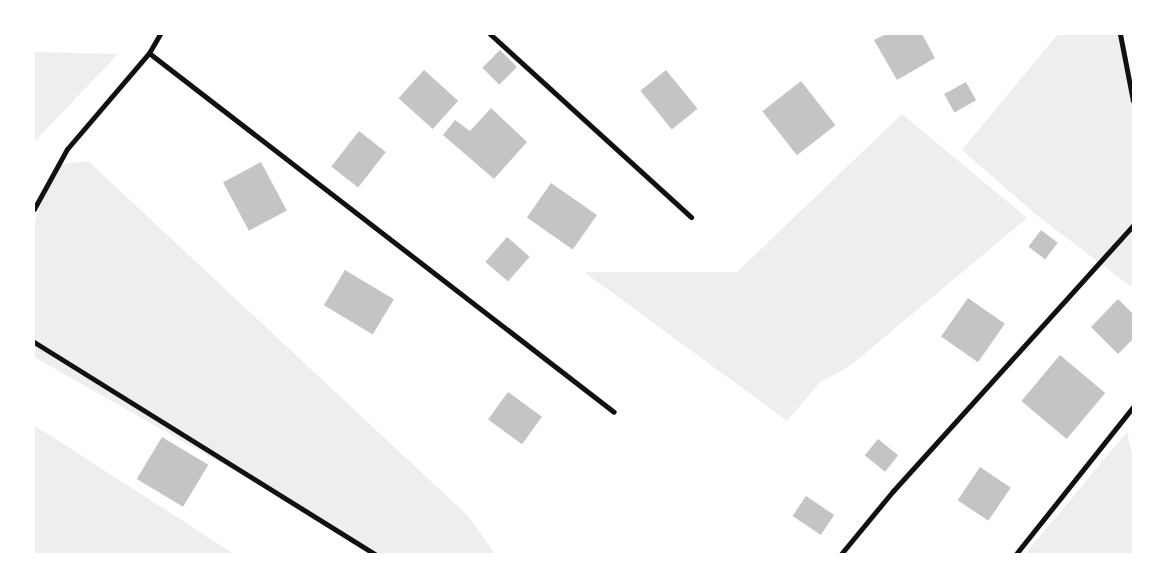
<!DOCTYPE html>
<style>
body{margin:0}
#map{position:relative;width:1167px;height:588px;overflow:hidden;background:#fff;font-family:"Nunito Sans",sans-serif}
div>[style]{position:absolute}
.green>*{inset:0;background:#eee}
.building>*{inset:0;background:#c4c4c4;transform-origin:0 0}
.minor>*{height:5px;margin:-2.5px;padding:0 2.5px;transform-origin:2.5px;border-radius:2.5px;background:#111}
span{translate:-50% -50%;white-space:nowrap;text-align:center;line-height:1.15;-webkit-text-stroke:5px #fff;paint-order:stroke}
.frame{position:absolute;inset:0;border:35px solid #fff;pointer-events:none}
</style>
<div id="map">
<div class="green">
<div style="clip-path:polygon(1058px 34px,1123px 34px,1133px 93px,1133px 288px,1039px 217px,962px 150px)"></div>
<div style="clip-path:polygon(34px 52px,118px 54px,34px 142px)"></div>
<div style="clip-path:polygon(902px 114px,1027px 218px,850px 366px,820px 382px,787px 421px,584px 272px,737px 272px)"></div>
<div style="clip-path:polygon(88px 161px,468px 516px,495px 554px,381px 554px,34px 357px,34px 222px,57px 165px)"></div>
<div style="clip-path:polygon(34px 425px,234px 554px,34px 554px)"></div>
<div style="clip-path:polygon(1127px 432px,1133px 458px,1133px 554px,1025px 554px)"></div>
</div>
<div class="building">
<div style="clip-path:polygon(886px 34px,922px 34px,935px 58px,897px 80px,874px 40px)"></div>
<div style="left:500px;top:50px;width:24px;height:25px;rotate:45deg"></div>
<div style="left:424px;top:70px;width:46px;height:38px;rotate:42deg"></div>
<div style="left:666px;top:70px;width:50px;height:33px;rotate:51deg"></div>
<div style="left:801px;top:81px;width:56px;height:49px;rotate:52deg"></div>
<div style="left:966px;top:82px;width:21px;height:25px;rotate:61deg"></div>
<div style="clip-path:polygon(491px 108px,527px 142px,494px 179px,443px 135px,455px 120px,470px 131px)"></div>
<div style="left:359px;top:131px;width:34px;height:45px;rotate:38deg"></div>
<div style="left:261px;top:162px;width:55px;height:43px;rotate:62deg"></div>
<div style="left:551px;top:183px;width:56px;height:42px;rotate:35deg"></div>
<div style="left:1041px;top:230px;width:21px;height:21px;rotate:37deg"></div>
<div style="left:507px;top:237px;width:30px;height:33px;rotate:41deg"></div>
<div style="left:345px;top:270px;width:57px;height:41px;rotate:31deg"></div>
<div style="left:968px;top:298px;width:45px;height:47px;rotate:35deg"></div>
<div style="clip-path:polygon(1118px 299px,1133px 314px,1133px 339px,1118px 354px,1091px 327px)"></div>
<div style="left:1060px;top:355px;width:59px;height:60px;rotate:40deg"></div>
<div style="left:508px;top:392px;width:42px;height:34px;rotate:36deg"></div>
<div style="left:162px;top:437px;width:54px;height:49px;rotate:31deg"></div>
<div style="left:878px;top:439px;width:26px;height:21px;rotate:39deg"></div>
<div style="left:980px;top:467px;width:37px;height:40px;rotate:34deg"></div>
<div style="left:806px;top:496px;width:34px;height:24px;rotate:34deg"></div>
</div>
<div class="minor">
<div style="left:490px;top:34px;width:272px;rotate:42.3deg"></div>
<div style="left:1120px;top:34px;width:68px;rotate:79deg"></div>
<div style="left:149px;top:53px;width:587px;rotate:37.67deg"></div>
<div style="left:34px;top:209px;width:68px;rotate:-61.2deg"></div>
<div style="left:67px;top:149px;width:126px;rotate:-49.5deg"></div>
<div style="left:149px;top:53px;width:22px;rotate:-60deg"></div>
<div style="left:34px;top:342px;width:402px;rotate:31.9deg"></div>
<div style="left:841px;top:554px;width:82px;rotate:-50.5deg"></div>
<div style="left:893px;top:491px;width:358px;rotate:-47.9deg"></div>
<div style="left:1016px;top:554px;width:188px;rotate:-51.5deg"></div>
</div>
<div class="frame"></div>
</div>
